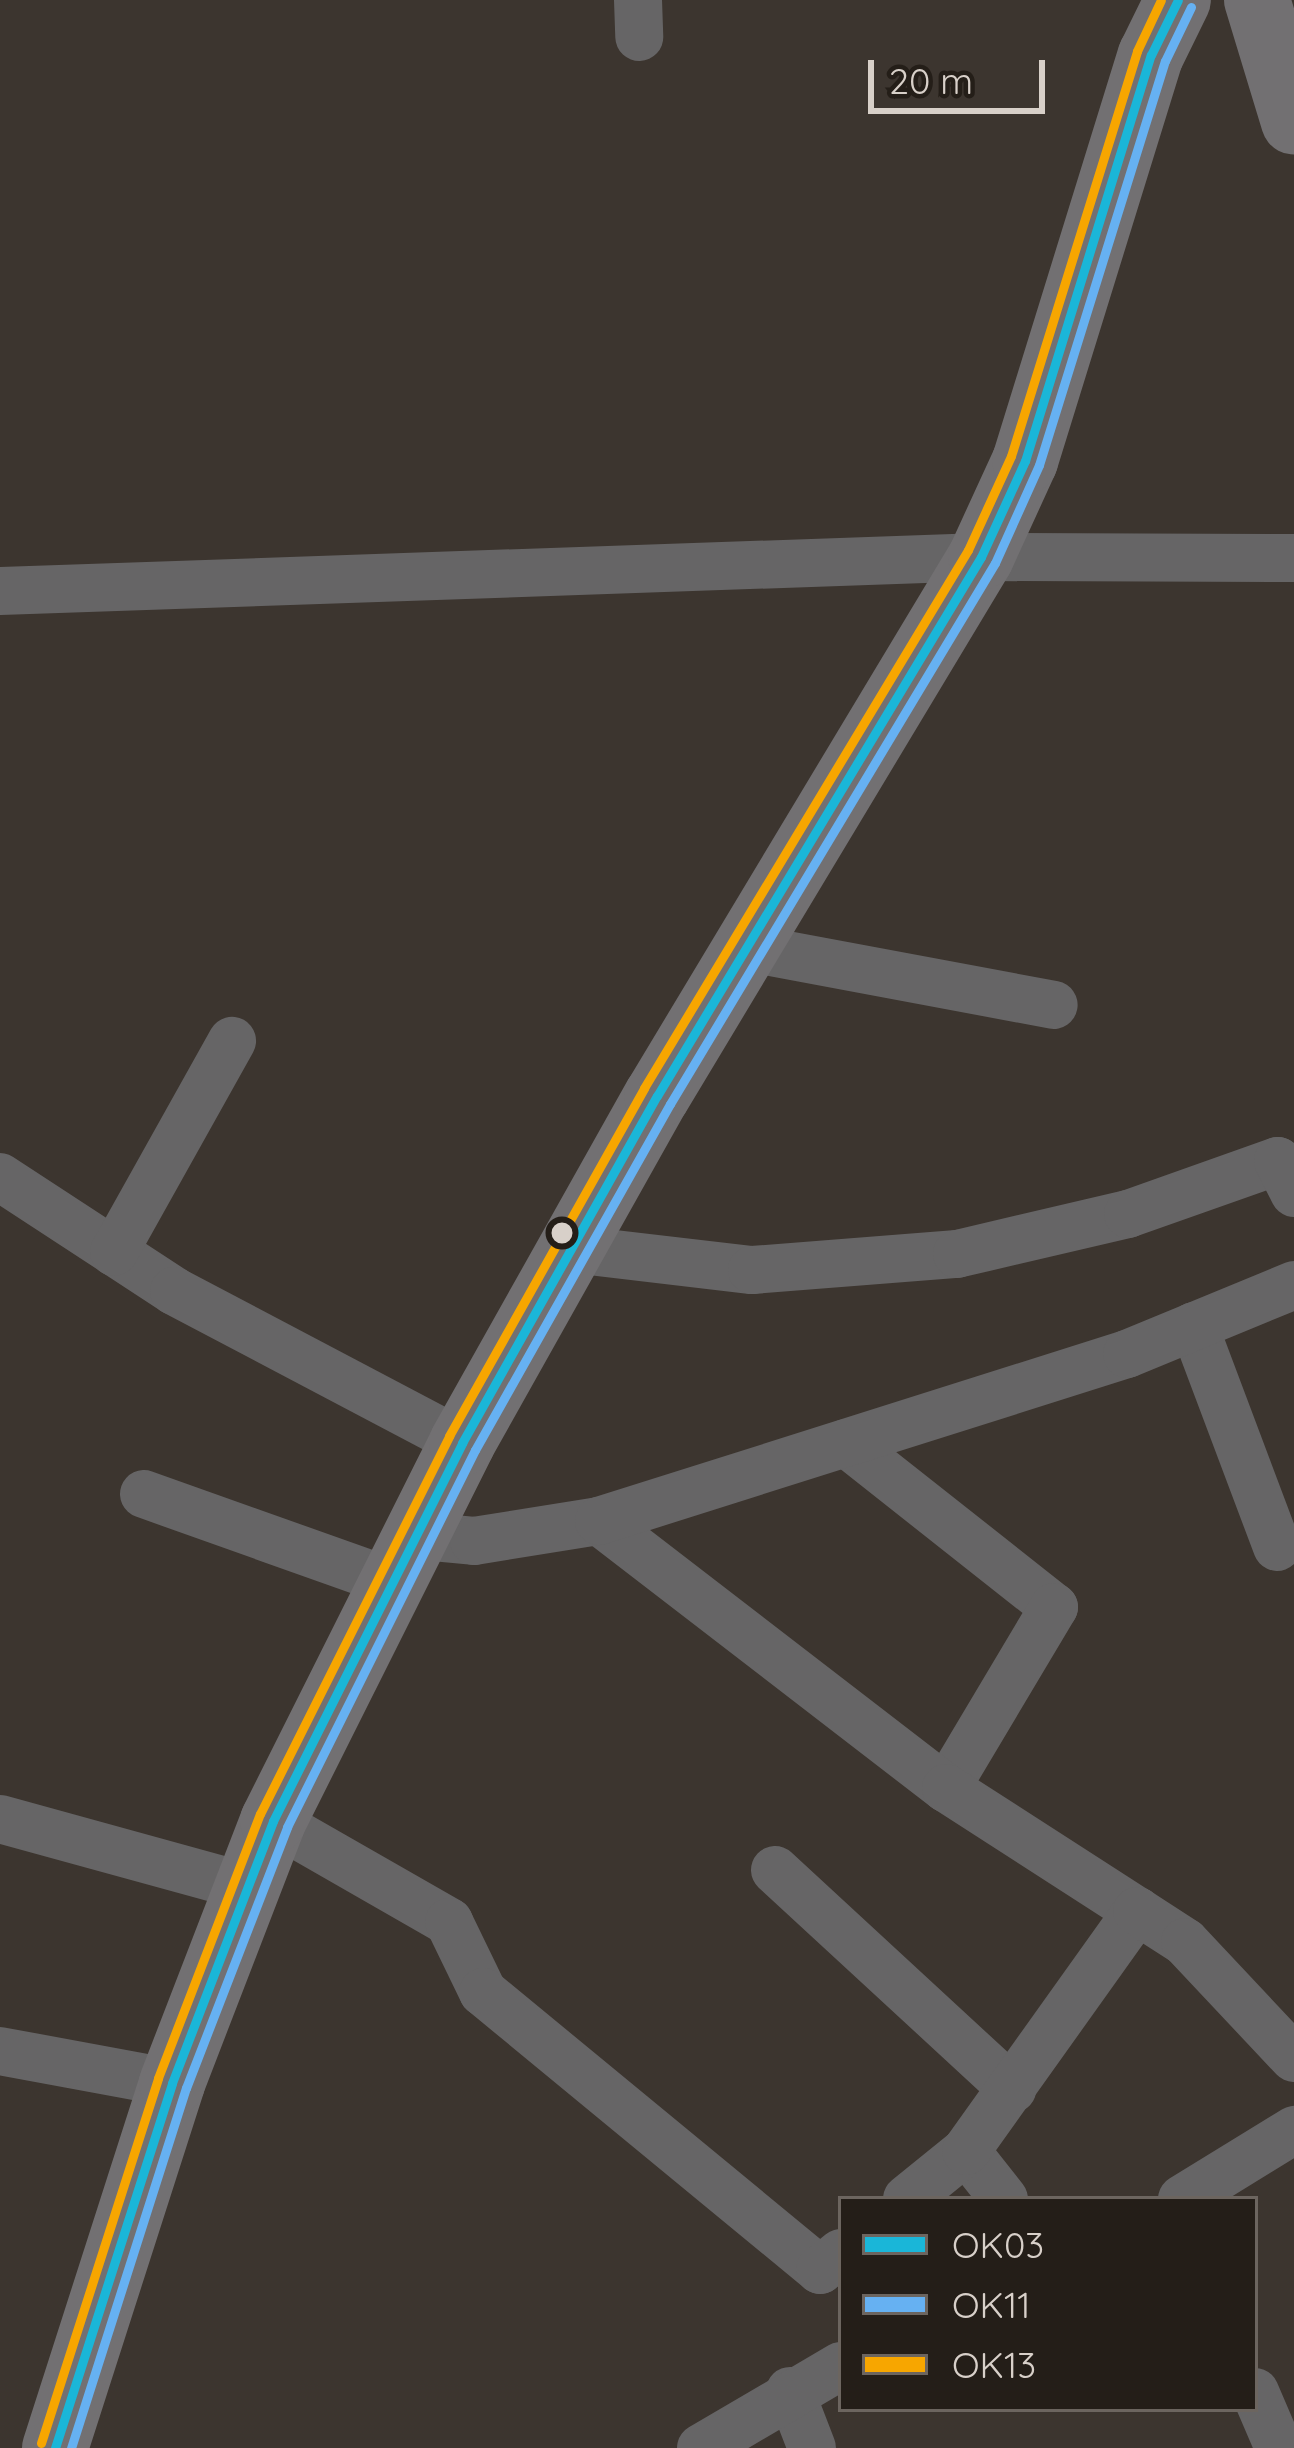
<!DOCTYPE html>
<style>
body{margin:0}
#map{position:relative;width:1294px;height:2448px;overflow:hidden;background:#3c352f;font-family:Quicksand,sans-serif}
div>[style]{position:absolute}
.street>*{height:48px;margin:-24px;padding:0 24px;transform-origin:24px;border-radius:24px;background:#666566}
.secondary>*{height:66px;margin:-33px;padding:0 33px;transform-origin:33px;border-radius:33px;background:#727072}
.bus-1>*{height:9px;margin:-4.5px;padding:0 4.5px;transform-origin:4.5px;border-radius:4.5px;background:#1ab6d8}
.bus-2>*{height:9px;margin:-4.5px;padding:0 4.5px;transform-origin:4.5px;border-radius:4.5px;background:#66b1f2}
.bus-3>*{height:9px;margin:-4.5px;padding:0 4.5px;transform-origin:4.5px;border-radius:4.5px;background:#f7a600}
.dots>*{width:33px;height:33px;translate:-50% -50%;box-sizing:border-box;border:6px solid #241e18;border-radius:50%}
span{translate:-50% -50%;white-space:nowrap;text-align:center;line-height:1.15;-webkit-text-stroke:10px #241e18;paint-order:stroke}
.legend{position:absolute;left:838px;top:2196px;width:420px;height:216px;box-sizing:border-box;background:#241e18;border:3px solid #6c655f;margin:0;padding:15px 21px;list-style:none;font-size:36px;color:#d8d0c9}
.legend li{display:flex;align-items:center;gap:24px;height:60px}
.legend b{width:60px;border:3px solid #6c655f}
.scale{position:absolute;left:868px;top:60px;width:177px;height:54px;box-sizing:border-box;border:6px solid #d8d0c9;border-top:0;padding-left:15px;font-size:36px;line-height:42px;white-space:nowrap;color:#d8d0c9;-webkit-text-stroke:9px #241e18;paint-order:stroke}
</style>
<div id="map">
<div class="street">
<div style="left:638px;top:0;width:37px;rotate:88deg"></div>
<div style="left:0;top:591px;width:982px;rotate:-1.98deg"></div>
<div style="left:981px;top:557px;width:313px;rotate:0.2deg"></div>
<div style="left:744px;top:947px;width:315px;rotate:10.6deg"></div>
<div style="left:0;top:1177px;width:208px;rotate:33.2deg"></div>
<div style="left:174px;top:1291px;width:326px;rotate:27.8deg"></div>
<div style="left:572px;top:1249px;width:181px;rotate:6.7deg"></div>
<div style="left:752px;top:1270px;width:206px;rotate:-4.5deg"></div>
<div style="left:957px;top:1254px;width:176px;rotate:-13.2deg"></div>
<div style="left:1128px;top:1214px;width:159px;rotate:-19.5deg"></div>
<div style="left:1278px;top:1161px;width:36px;rotate:63deg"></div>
<div style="left:114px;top:1252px;width:242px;rotate:-60.8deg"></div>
<div style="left:1194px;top:1326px;width:236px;rotate:69.4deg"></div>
<div style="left:846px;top:1443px;width:265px;rotate:38.3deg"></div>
<div style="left:1054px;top:1607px;width:211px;rotate:120.8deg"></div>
<div style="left:144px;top:1494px;width:260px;rotate:19.6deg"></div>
<div style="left:599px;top:1521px;width:438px;rotate:37.6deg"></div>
<div style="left:946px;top:1788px;width:227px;rotate:32.8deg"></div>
<div style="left:412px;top:1535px;width:62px;rotate:5.5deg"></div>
<div style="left:474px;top:1541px;width:127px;rotate:-9.1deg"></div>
<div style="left:599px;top:1521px;width:554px;rotate:-17.55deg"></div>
<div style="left:1127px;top:1354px;width:181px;rotate:-22.4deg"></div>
<div style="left:0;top:1819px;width:253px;rotate:15.4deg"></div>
<div style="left:273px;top:1821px;width:203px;rotate:29.8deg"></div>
<div style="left:449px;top:1922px;width:78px;rotate:64.1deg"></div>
<div style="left:483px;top:1992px;width:437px;rotate:39.5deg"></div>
<div style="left:820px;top:2270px;width:27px;rotate:-39deg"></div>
<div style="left:775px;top:1870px;width:323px;rotate:42.7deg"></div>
<div style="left:0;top:2051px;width:175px;rotate:10.5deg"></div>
<div style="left:966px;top:2151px;width:61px;rotate:51.6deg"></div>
<div style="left:907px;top:2199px;width:76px;rotate:-39.1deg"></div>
<div style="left:966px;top:2151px;width:295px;rotate:-54.5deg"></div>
<div style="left:1137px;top:1911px;width:57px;rotate:32.9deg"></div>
<div style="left:1185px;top:1942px;width:159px;rotate:46.8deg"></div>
<div style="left:1182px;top:2199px;width:132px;rotate:-31.6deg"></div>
<div style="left:790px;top:2391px;width:61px;rotate:68.9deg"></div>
<div style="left:1255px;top:2392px;width:61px;rotate:66.8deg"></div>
<div style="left:701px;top:2448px;width:162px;rotate:-30.4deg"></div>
</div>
<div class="secondary">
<div style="left:1257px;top:0;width:127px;rotate:73.1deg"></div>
<div style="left:55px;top:2448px;width:383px;rotate:-72.2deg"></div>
<div style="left:172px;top:2083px;width:281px;rotate:-68.9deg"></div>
<div style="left:273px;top:1821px;width:423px;rotate:-63.4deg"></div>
<div style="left:462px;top:1443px;width:398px;rotate:-60.7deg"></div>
<div style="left:657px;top:1096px;width:629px;rotate:-58.99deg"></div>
<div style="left:981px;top:557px;width:106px;rotate:-65.4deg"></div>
<div style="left:1025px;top:461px;width:425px;rotate:-72.8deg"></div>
<div style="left:1151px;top:55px;width:61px;rotate:-63.9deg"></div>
</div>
<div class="bus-1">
<div style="left:55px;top:2448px;width:383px;rotate:-72.2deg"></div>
<div style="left:172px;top:2083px;width:281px;rotate:-68.9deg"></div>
<div style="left:273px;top:1821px;width:423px;rotate:-63.4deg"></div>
<div style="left:462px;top:1443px;width:398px;rotate:-60.7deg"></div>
<div style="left:657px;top:1096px;width:629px;rotate:-58.99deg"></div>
<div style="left:981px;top:557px;width:106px;rotate:-65.4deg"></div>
<div style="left:1025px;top:461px;width:425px;rotate:-72.8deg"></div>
<div style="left:1151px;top:55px;width:61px;rotate:-63.9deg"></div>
</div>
<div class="bus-2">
<div style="left:71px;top:2448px;width:378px;rotate:-72.3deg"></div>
<div style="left:186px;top:2088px;width:280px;rotate:-68.8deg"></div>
<div style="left:287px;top:1827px;width:421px;rotate:-63.5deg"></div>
<div style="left:475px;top:1450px;width:397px;rotate:-60.6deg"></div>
<div style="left:670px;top:1104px;width:631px;rotate:-59.01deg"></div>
<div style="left:995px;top:563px;width:107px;rotate:-65.8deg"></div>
<div style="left:1039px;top:465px;width:423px;rotate:-72.7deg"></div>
<div style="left:1165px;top:61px;width:60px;rotate:-64.3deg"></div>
</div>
<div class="bus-3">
<div style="left:41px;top:2443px;width:383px;rotate:-72.2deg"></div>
<div style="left:158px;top:2078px;width:283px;rotate:-68.9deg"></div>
<div style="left:260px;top:1814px;width:423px;rotate:-63.4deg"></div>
<div style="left:449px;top:1436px;width:399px;rotate:-60.7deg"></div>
<div style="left:644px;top:1088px;width:628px;rotate:-58.94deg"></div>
<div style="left:968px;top:550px;width:103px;rotate:-65.4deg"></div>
<div style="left:1011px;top:456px;width:424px;rotate:-72.7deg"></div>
<div style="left:1137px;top:51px;width:56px;rotate:-64.8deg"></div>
</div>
<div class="dots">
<div style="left:562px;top:1233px;background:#d8d0c9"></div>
</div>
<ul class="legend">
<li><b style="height:15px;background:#1ab6d8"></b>OK03</li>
<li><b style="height:15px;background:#66b1f2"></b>OK11</li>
<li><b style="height:15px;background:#f7a600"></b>OK13</li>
</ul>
<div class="scale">20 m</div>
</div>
